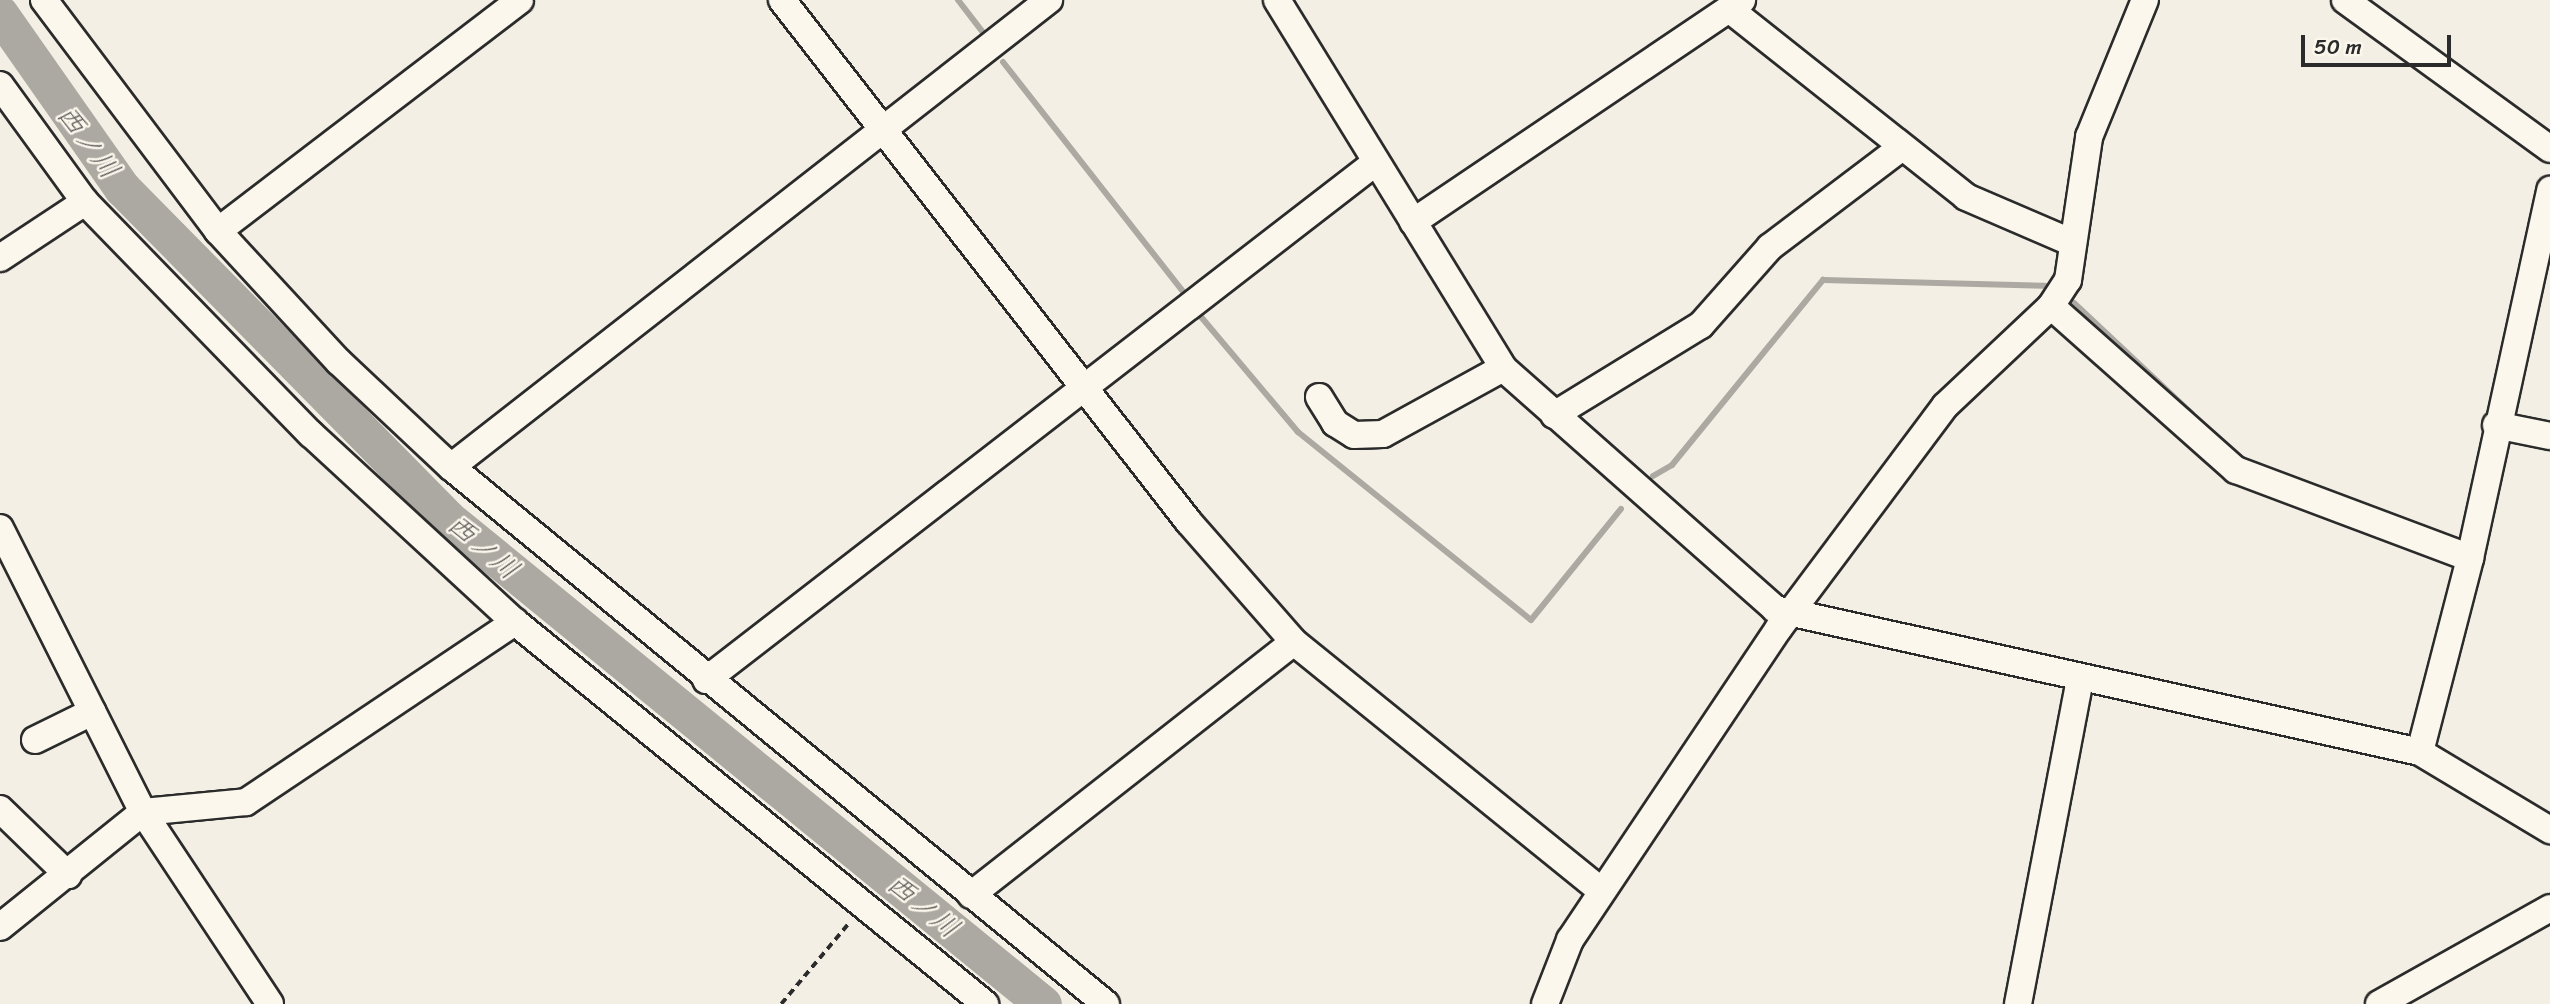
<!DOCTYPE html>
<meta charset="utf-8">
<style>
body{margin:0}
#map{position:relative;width:2550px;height:1004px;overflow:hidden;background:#f3efe4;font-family:Sriracha,"Klee One",sans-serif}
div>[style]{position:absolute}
.stream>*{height:6px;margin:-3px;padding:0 3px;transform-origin:3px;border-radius:3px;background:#aca9a2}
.river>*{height:37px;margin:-18.5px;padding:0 18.5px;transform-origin:18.5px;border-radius:18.5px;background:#aca9a2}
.path>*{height:3.5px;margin-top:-1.75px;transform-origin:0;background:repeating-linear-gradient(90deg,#2b2b2b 0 7px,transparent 0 12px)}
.roads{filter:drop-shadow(2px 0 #2b2b2b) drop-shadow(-2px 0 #2b2b2b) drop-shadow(0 2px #2b2b2b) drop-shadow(0 -2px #2b2b2b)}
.minor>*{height:26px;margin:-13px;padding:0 13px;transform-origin:13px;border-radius:13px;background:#fbf7ec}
span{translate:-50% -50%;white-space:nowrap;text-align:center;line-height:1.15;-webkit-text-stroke:5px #fbf7ec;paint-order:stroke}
.water-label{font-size:28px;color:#585755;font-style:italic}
.scale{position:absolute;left:2301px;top:35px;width:150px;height:32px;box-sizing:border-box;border:4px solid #2b2b2b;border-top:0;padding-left:9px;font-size:21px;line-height:24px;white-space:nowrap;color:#2b2b2b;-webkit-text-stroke:5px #fbf7ec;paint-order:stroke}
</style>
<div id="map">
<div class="stream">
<div style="left:958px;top:0;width:44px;rotate:52.4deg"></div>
<div style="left:1003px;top:62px;width:296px;rotate:51.9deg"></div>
<div style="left:2074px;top:303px;width:161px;rotate:43.2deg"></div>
<div style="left:1202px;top:318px;width:149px;rotate:49.9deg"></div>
<div style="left:1298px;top:432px;width:299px;rotate:38.9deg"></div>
<div style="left:1531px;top:620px;width:143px;rotate:-51deg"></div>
<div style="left:1653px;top:476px;width:22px;rotate:-30deg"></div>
<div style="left:1672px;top:465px;width:239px;rotate:-50.8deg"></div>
<div style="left:1823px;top:280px;width:222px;rotate:1.5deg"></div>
</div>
<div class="river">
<div style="left:0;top:14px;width:213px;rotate:55deg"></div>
<div style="left:122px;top:188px;width:463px;rotate:45.4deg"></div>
<div style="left:447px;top:518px;width:769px;rotate:39.2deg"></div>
</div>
<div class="path">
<div style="left:781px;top:1004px;width:106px;rotate:-50deg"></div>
</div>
<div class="roads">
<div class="minor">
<div style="left:44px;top:0;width:289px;rotate:53deg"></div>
<div style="left:218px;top:231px;width:178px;rotate:47.3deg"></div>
<div style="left:339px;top:362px;width:154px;rotate:43.2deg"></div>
<div style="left:451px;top:467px;width:847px;rotate:39.35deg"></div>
<div style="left:782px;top:0;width:661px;rotate:52.07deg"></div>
<div style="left:1188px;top:521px;width:161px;rotate:48.8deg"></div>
<div style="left:1294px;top:642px;width:396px;rotate:39deg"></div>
<div style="left:1277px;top:0;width:432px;rotate:58.4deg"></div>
<div style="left:1503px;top:368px;width:363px;rotate:41.5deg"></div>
<div style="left:1775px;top:609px;width:661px;rotate:12.5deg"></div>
<div style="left:2420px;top:752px;width:152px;rotate:31deg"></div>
<div style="left:2345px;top:0;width:253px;rotate:36deg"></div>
<div style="left:1733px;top:12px;width:298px;rotate:38.4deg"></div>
<div style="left:1966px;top:197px;width:116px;rotate:23.3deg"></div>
<div style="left:0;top:85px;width:145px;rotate:54deg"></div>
<div style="left:85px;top:202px;width:324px;rotate:45.8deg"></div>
<div style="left:311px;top:434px;width:277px;rotate:42.7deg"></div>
<div style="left:515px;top:622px;width:606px;rotate:39.1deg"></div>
<div style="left:1413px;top:222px;width:397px;rotate:-34deg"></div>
<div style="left:218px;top:231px;width:380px;rotate:-37.4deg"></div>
<div style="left:0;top:258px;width:102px;rotate:-33.4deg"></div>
<div style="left:2051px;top:306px;width:247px;rotate:41.6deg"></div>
<div style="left:2236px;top:470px;width:250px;rotate:20.6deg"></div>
<div style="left:1319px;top:397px;width:31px;rotate:58deg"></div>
<div style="left:1335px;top:423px;width:22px;rotate:32deg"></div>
<div style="left:1354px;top:435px;width:29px;rotate:-2deg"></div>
<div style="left:1383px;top:434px;width:137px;rotate:-28.8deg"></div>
<div style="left:1554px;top:415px;width:172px;rotate:-31.5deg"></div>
<div style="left:1701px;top:325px;width:104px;rotate:-48.5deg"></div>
<div style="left:1770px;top:247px;width:164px;rotate:-37.1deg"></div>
<div style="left:2496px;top:425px;width:55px;rotate:11.5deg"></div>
<div style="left:451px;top:467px;width:759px;rotate:-37.99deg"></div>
<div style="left:0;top:528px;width:318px;rotate:63.3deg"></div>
<div style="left:143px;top:812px;width:230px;rotate:56.5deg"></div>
<div style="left:706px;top:680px;width:847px;rotate:-37.71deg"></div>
<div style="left:35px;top:740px;width:64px;rotate:-26.2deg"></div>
<div style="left:2420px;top:752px;width:200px;rotate:-75.5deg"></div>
<div style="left:2470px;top:558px;width:377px;rotate:-77.7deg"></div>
<div style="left:0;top:809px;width:95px;rotate:44.1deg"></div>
<div style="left:971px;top:895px;width:410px;rotate:-38.1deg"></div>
<div style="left:0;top:927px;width:184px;rotate:-38.8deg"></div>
<div style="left:143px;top:812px;width:103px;rotate:-5.5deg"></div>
<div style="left:246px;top:802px;width:324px;rotate:-33.8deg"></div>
<div style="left:1545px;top:1004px;width:69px;rotate:-68.7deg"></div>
<div style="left:1570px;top:940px;width:376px;rotate:-56.2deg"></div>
<div style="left:1779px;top:628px;width:277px;rotate:-53.2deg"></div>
<div style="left:1945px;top:406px;width:146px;rotate:-43.3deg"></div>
<div style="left:2051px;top:306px;width:31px;rotate:-57deg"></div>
<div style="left:2068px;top:280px;width:145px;rotate:-81.6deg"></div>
<div style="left:2089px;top:137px;width:148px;rotate:-67.8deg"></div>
<div style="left:2018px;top:1004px;width:330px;rotate:-79.2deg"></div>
<div style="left:2379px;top:1004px;width:196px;rotate:-29.3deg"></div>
</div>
</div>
<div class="water-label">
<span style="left:88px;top:142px;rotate:53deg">西ノ川</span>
<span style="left:483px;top:547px;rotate:40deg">西ノ川</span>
<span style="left:923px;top:906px;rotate:39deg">西ノ川</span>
</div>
<div class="scale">50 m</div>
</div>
